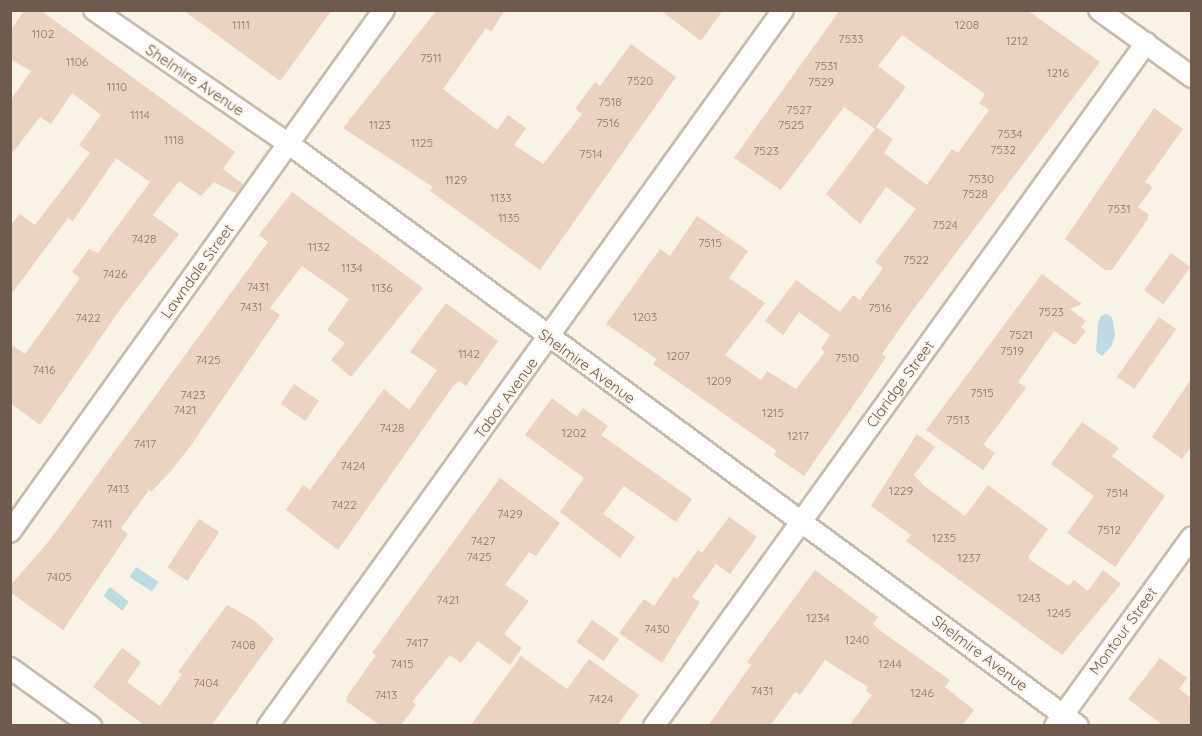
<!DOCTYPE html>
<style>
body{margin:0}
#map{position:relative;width:1202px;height:736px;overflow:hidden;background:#f9f2e6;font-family:Quicksand,sans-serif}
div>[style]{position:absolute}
.water>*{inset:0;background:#bddbe0;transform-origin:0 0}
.building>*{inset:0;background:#ebd2c1;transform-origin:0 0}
.roads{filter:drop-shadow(2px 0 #c9baae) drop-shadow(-2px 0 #c9baae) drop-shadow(0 2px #c9baae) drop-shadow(0 -2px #c9baae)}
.street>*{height:20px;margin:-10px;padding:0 10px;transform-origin:10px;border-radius:10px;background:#fff}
span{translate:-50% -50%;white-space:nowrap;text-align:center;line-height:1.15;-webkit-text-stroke:4.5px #fcf6ec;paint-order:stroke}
.number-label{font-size:12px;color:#8e786b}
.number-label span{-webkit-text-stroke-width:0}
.street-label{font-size:15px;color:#6f5a4e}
.frame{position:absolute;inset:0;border:12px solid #6f5a4e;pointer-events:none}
</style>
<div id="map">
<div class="water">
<div style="clip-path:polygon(1107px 314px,1112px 317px,1115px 335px,1111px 347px,1102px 356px,1096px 351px,1098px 324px,1101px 316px)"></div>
<div style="left:136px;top:567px;width:27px;height:12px;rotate:33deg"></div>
<div style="left:110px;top:587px;width:24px;height:11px;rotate:38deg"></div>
</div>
<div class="building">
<div style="clip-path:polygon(25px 10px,40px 10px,235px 152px,223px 169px,244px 185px,237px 194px,214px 182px,201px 196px,179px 181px,153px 215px,179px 234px,121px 308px,40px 425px,10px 403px,10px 344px,25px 354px,80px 278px,72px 272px,89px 249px,98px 253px,150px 182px,116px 158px,73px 221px,68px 218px,10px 296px,10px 226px,20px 214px,35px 225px,90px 153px,79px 145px,101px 115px,72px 93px,51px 124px,40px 117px,10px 156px,10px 101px,31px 71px,10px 59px,10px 31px)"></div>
<div style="clip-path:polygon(183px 10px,332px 10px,280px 81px)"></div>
<div style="clip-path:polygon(437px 10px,505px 10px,491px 32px,486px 28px,443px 89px,497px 130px,508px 115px,526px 128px,514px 145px,543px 164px,582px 114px,575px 109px,595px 82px,600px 86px,631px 44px,676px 77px,540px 270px,430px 191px,433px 187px,343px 128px)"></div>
<div style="clip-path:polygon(660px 10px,723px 10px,701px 41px)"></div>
<div style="clip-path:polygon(evenodd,840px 10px,1027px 10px,1100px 62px,910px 314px,882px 354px,886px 357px,862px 393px,804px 476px,774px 455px,777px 451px,653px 364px,657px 359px,606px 324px,660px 249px,670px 256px,697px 216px,748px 251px,729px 278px,765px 303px,725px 355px,761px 380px,767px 371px,796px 389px,825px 352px,821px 349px,830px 335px,799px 312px,783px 335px,765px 321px,796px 280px,840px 312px,853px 295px,860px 300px,883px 268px,875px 262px,916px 209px,886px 187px,860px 224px,826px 194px,875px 129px,844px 107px,781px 190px,734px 158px,840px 10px,902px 35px,985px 94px,979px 103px,989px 110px,958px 153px,952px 149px,927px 185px,884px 153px,893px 139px,876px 127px,906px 87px,878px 66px,902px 35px)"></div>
<div style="clip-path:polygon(1154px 108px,1183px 129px,1145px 182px,1153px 187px,1138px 207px,1148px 214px,1148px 219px,1112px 270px,1105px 270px,1065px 239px)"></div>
<div style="clip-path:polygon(292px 192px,423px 288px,351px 377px,331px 360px,345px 343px,327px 330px,349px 299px,302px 266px,270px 308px,280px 315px,189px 448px,170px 472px,151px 492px,149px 490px,121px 528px,128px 534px,63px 630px,10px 592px,10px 586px,49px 541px,268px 242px,259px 235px)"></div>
<div style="left:1171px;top:253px;width:24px;height:46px;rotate:36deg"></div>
<div style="clip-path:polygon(1042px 274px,1082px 304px,1070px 309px,1086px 321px,1081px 327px,1086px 331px,1075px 345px,1054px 331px,1018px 382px,1026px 388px,983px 445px,995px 453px,983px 470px,926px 430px)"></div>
<div style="clip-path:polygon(446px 303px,498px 341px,466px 386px,459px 381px,453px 386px,338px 550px,286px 510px,303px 485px,310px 490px,384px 389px,409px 410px,437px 370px,410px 352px)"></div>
<div style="left:1159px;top:317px;width:21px;height:73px;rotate:35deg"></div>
<div style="clip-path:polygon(1191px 379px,1191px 447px,1182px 459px,1152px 437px)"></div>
<div style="left:294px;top:384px;width:30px;height:24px;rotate:34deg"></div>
<div style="clip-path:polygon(552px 398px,577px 417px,583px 408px,597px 418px,608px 426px,601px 435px,692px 499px,676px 522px,624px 486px,603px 514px,635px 537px,620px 558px,560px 512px,584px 478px,525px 435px)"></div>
<div style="clip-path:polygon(1082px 422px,1119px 448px,1112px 456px,1165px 496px,1115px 567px,1067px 533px,1094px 496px,1051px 464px)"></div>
<div style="clip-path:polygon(917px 434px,935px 447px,914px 475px,923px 485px,965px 516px,988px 485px,1048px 529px,1028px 557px,1030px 560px,1069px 586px,1074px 580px,1088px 591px,1103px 570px,1121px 584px,1062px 655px,906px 541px,911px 535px,871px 506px)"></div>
<div style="clip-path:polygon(500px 478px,560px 523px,536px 556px,529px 552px,505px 585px,529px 601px,504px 634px,522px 648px,510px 665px,478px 641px,461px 663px,450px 655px,412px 702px,416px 705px,400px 726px,381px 726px,346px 701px,348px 695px,376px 655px,372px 653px)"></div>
<div style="clip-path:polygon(729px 517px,757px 537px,730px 574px,716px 564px,692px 597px,700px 602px,662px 663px,619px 633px,644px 599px,654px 606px,674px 577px,677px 579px,698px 550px,702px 553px)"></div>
<div style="left:199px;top:519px;width:24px;height:58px;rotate:33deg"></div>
<div style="clip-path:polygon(815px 570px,878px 617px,873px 624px,882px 632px,950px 680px,945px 687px,974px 710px,962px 726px,849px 726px,872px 695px,866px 691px,868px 687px,825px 660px,800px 695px,795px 692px,770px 726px,708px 726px,751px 665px,747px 662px)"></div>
<div style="clip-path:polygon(227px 605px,255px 621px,274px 639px,211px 726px,145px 726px,93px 687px,122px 648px,141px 662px,127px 682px,160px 706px,182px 674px,178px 672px)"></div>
<div style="left:592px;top:620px;width:33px;height:27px;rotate:35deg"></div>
<div style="clip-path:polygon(521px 656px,567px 689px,589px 659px,639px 695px,617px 726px,470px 726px)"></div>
<div style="clip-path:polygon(1160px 658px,1187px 678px,1179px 689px,1191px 698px,1191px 726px,1164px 726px,1128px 699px)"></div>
</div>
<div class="roads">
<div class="street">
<div style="left:94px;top:10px;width:237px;rotate:34.5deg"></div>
<div style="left:289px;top:144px;width:980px;rotate:36.41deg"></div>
<div style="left:1099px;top:10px;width:115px;rotate:35.8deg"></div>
<div style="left:10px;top:532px;width:642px;rotate:-54.38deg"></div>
<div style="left:10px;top:668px;width:100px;rotate:35.6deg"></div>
<div style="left:268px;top:726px;width:882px;rotate:-54.27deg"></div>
<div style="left:654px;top:726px;width:842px;rotate:-54.23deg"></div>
<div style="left:1055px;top:726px;width:233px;rotate:-54.1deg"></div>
</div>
</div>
<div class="number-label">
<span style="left:241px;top:25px">1111</span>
<span style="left:967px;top:25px">1208</span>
<span style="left:43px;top:34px">1102</span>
<span style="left:851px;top:39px">7533</span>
<span style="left:1017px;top:41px">1212</span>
<span style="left:431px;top:58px">7511</span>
<span style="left:77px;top:62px">1106</span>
<span style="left:826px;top:66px">7531</span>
<span style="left:1058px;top:73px">1216</span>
<span style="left:640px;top:81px">7520</span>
<span style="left:821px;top:82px">7529</span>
<span style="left:117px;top:87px">1110</span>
<span style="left:610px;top:102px">7518</span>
<span style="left:799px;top:110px">7527</span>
<span style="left:140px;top:115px">1114</span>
<span style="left:608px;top:123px">7516</span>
<span style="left:380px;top:125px">1123</span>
<span style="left:791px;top:125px">7525</span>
<span style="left:1010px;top:134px">7534</span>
<span style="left:174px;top:140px">1118</span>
<span style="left:422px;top:143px">1125</span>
<span style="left:1003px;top:150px">7532</span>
<span style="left:766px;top:151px">7523</span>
<span style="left:591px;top:154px">7514</span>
<span style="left:981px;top:179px">7530</span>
<span style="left:456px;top:180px">1129</span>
<span style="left:975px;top:194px">7528</span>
<span style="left:501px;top:198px">1133</span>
<span style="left:1119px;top:209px">7531</span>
<span style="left:509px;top:218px">1135</span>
<span style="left:945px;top:225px">7524</span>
<span style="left:144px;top:239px">7428</span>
<span style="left:710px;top:243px">7515</span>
<span style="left:319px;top:247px">1132</span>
<span style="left:916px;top:260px">7522</span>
<span style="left:352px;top:268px">1134</span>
<span style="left:115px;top:274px">7426</span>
<span style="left:258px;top:287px">7431</span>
<span style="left:382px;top:288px">1136</span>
<span style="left:251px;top:307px">7431</span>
<span style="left:880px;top:308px">7516</span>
<span style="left:1051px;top:312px">7523</span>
<span style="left:645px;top:317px">1203</span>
<span style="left:88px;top:318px">7422</span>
<span style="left:1021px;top:335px">7521</span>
<span style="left:1012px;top:351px">7519</span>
<span style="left:469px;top:354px">1142</span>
<span style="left:678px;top:356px">1207</span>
<span style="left:847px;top:358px">7510</span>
<span style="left:208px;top:360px">7425</span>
<span style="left:44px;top:370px">7416</span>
<span style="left:719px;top:381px">1209</span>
<span style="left:982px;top:393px">7515</span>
<span style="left:193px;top:395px">7423</span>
<span style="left:185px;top:410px">7421</span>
<span style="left:773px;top:413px">1215</span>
<span style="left:958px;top:420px">7513</span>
<span style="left:392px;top:428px">7428</span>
<span style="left:574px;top:433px">1202</span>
<span style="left:798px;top:436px">1217</span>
<span style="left:145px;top:444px">7417</span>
<span style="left:353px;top:466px">7424</span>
<span style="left:118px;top:489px">7413</span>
<span style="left:901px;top:491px">1229</span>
<span style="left:1117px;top:493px">7514</span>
<span style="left:344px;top:505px">7422</span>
<span style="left:510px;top:514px">7429</span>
<span style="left:102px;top:524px">7411</span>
<span style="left:1109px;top:530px">7512</span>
<span style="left:944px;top:538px">1235</span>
<span style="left:483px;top:541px">7427</span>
<span style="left:479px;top:557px">7425</span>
<span style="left:969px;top:558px">1237</span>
<span style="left:59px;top:577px">7405</span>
<span style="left:1029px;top:598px">1243</span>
<span style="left:448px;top:600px">7421</span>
<span style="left:1059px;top:613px">1245</span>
<span style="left:818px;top:618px">1234</span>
<span style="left:657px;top:629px">7430</span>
<span style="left:857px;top:640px">1240</span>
<span style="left:417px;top:643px">7417</span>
<span style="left:243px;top:645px">7408</span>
<span style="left:402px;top:664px">7415</span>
<span style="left:890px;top:664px">1244</span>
<span style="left:206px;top:683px">7404</span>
<span style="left:762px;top:691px">7431</span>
<span style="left:922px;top:693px">1246</span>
<span style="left:386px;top:695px">7413</span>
<span style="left:601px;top:699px">7424</span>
</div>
<div class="street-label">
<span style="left:195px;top:80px;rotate:34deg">Shelmire Avenue</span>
<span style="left:197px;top:271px;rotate:-54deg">Lawndale Street</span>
<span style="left:587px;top:366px;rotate:36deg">Shelmire Avenue</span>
<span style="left:900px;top:384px;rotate:-54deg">Claridge Street</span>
<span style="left:506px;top:398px;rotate:-54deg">Tabor Avenue</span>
<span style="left:1123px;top:631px;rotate:-54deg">Montour Street</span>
<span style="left:980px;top:653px;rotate:37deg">Shelmire Avenue</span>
</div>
<div class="frame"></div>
</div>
